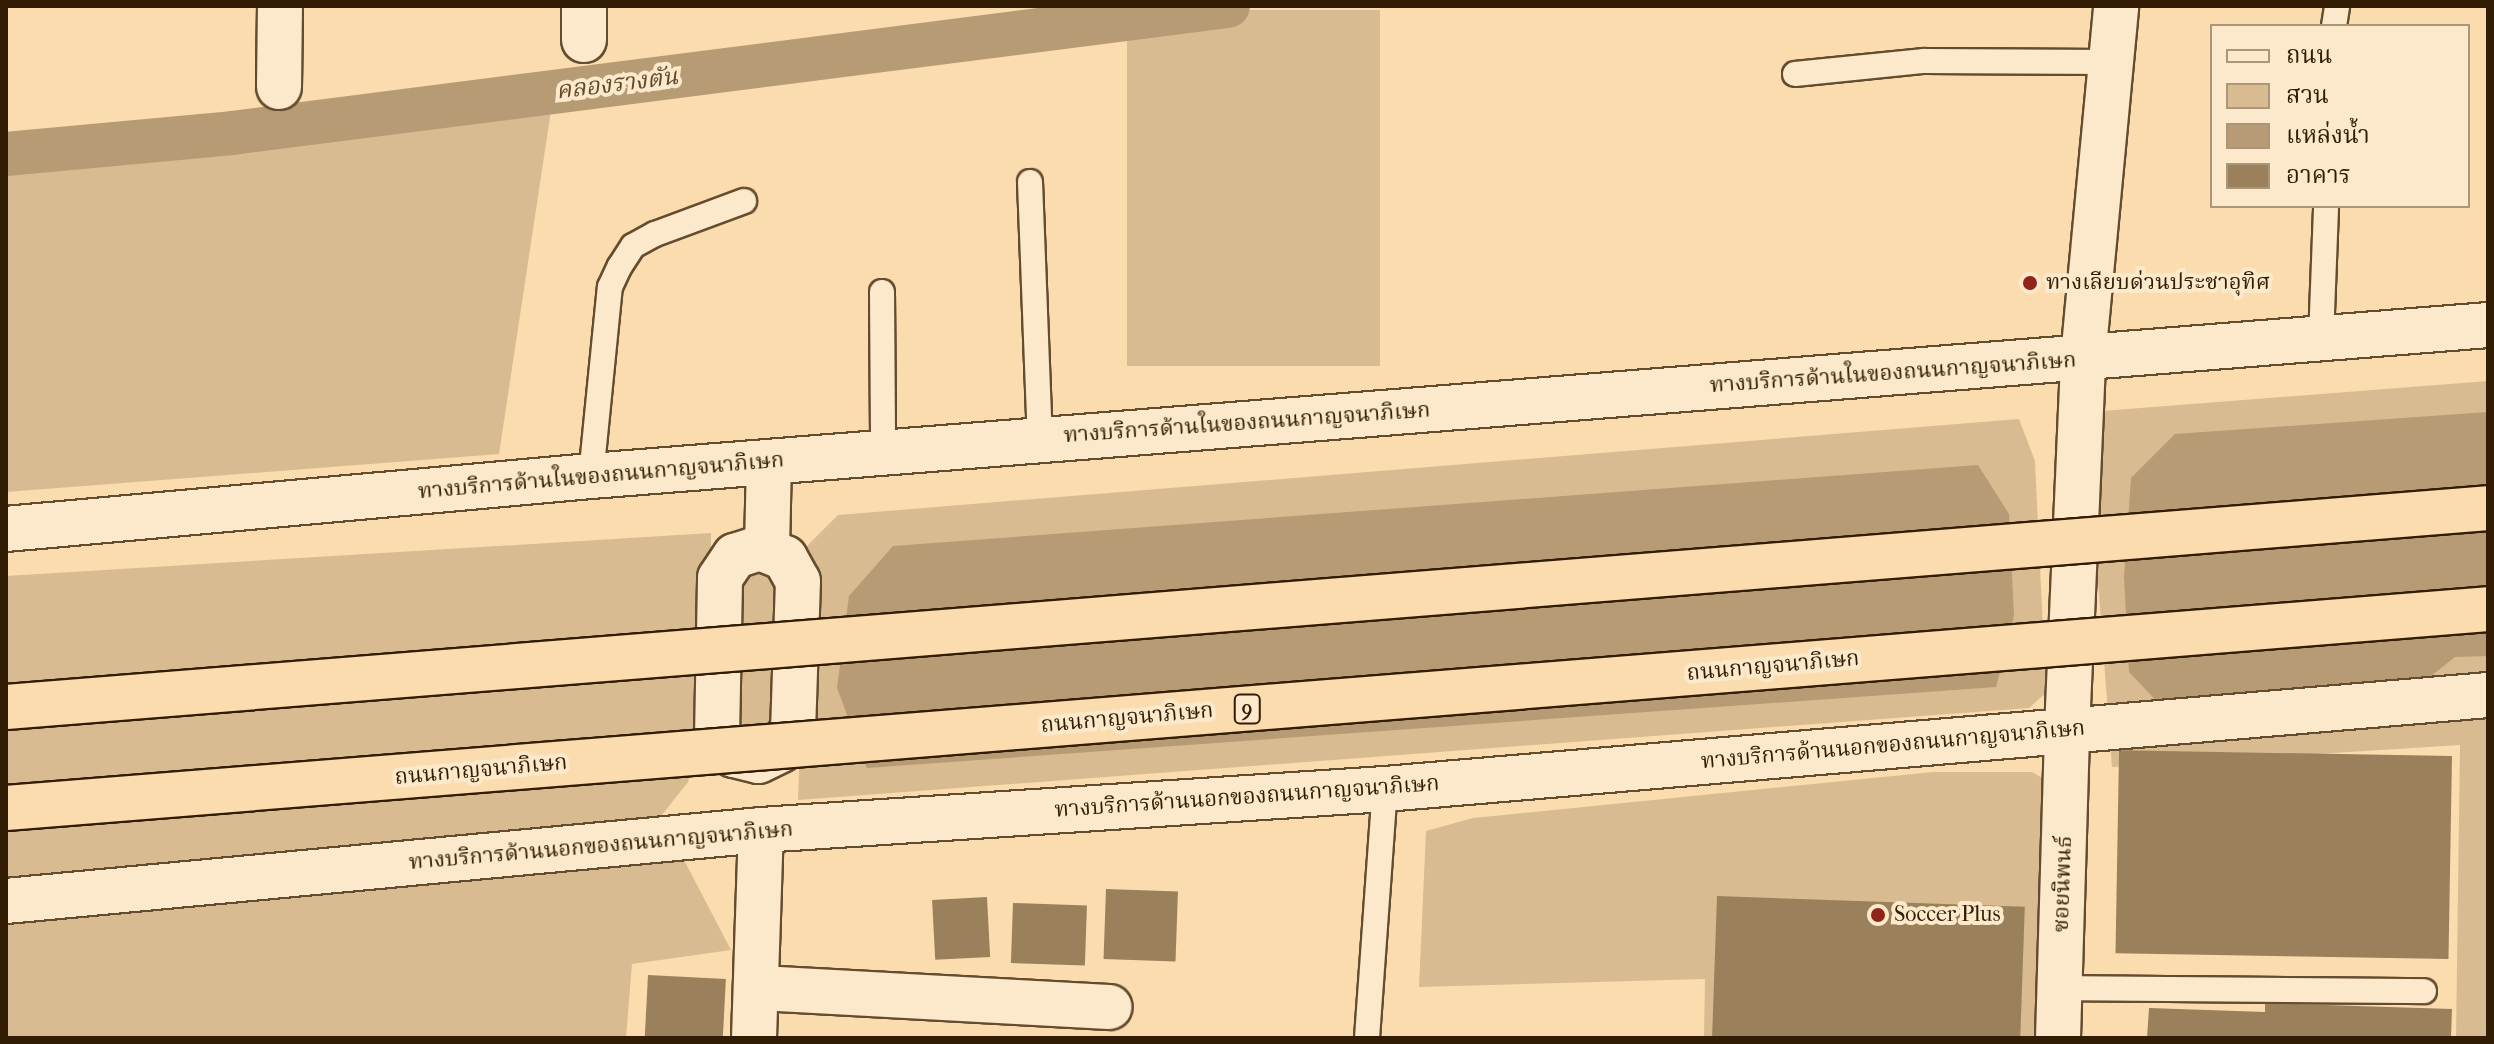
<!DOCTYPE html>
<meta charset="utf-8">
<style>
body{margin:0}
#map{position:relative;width:2494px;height:1044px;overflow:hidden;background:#fbdcae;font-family:"IM FELL French Canon","Noto Serif Thai",serif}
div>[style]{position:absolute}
.green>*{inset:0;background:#d9bb91;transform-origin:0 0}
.water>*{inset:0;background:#b79b74}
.canal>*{height:44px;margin:-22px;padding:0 22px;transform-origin:22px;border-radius:22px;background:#b79b74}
.building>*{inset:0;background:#9b805c;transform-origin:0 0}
.roads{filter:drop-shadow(2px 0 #644c2e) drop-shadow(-2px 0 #644c2e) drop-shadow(0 2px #644c2e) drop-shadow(0 -2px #644c2e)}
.lane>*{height:24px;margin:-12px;padding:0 12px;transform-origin:12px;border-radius:12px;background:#fce8ca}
.street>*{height:44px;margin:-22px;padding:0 22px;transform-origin:22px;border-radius:22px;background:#fce8ca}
.secondary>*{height:44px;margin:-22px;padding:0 22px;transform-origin:22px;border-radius:22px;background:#fce8ca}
.bridges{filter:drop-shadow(2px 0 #321c03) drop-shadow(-2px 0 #321c03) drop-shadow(0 2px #321c03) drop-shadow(0 -2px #321c03)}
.highway-bridge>*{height:44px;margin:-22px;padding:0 22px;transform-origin:22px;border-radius:22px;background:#fbdcae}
.dots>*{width:22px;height:22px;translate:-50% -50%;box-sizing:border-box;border:4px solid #fce8ca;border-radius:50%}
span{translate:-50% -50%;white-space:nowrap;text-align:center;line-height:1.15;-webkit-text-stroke:8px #fce8ca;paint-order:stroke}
.shield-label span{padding:2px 6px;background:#fce8ca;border:2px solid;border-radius:6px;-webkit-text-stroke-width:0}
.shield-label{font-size:20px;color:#321c03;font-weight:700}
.poi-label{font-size:22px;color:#321c03}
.left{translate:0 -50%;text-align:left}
.street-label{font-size:22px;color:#321c03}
.water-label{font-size:24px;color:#61482b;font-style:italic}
.frame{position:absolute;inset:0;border:8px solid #321c03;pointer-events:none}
.legend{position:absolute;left:2210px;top:24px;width:260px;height:184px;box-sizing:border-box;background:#fce8ca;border:2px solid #ab967a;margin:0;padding:10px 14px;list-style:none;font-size:24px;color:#321c03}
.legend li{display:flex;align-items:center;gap:16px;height:40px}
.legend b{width:40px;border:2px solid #ab967a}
</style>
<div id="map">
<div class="green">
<div style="left:1380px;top:10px;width:356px;height:253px;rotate:90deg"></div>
<div style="clip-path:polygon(552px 104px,499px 454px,6px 492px,6px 168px)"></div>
<div style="clip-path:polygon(2488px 381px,2488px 1038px,2456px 1038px,2460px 745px,2112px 767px,2088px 447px,2102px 411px)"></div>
<div style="clip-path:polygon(2019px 419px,2035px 461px,2046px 693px,2029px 708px,798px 800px,807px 546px,838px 515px)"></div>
<div style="clip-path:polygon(711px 533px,711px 689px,688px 782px,661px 816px,731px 950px,632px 964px,626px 1038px,6px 1038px,6px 576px)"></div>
<div style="clip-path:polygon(772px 568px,784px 587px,783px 719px,764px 739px,738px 732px,731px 587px,746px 570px)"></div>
<div style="clip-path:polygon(1933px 772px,2032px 772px,2054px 785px,2042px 1038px,1704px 1038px,1705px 979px,1419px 987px,1426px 831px,1473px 818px)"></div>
</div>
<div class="water">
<div style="clip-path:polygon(2488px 412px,2488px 656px,2455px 657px,2393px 706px,2165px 710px,2129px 672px,2124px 577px,2131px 478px,2175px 434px)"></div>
<div style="clip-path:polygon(1978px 465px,2009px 514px,2014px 616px,1996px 687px,867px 768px,837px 688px,849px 596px,893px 546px)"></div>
</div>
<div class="canal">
<div style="left:6px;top:154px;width:227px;rotate:-5.3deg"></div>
<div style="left:232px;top:133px;width:1004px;rotate:-7.27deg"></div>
</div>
<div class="building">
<div style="left:2452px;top:756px;width:203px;height:333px;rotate:91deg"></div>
<div style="left:1106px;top:889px;width:72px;height:70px;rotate:2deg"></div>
<div style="left:1717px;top:896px;width:308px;height:142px;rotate:2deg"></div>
<div style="left:987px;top:897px;width:60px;height:55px;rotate:87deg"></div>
<div style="left:1013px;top:903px;width:74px;height:60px;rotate:2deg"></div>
<div style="left:648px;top:975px;width:78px;height:63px;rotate:3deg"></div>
<div style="clip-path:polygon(2265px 1003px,2452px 1009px,2451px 1038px,2147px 1038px,2149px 1008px,2265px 1012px)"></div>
</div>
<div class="roads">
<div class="lane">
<div style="left:2334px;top:26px;width:20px;rotate:-81deg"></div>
<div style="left:1795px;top:74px;width:130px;rotate:-5.8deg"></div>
<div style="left:1924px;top:61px;width:184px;rotate:0.3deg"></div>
<div style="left:1030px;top:182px;width:257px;rotate:87.8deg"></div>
<div style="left:882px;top:292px;width:160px;rotate:89.6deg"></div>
<div style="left:2321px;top:339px;width:133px;rotate:-87.8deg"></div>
<div style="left:591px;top:476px;width:190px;rotate:-84.3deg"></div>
<div style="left:610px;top:287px;width:23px;rotate:-65deg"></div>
<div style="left:620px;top:266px;width:24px;rotate:-57deg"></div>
<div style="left:633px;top:246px;width:25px;rotate:-29deg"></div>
<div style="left:655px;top:234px;width:95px;rotate:-20.3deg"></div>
<div style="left:2060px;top:988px;width:364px;rotate:0.5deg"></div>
<div style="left:1367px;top:1038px;width:250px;rotate:-85.9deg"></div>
</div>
<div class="street">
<div style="left:584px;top:40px;width:34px;rotate:-90deg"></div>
<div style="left:279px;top:87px;width:81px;rotate:-89.3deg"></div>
<div style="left:2083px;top:358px;width:354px;rotate:-84.6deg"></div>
<div style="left:759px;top:988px;width:351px;rotate:3.1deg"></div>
<div style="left:754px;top:1038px;width:208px;rotate:-88.1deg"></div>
<div style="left:2058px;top:1038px;width:308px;rotate:-88.3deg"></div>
</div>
<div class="secondary">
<div style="left:6px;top:529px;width:587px;rotate:-5.18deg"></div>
<div style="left:591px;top:476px;width:1903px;rotate:-4.55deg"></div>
<div style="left:760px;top:548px;width:27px;rotate:22deg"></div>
<div style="left:785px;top:558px;width:26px;rotate:61deg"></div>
<div style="left:798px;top:581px;width:147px;rotate:91.9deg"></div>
<div style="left:793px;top:728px;width:25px;rotate:119deg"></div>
<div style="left:781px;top:750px;width:25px;rotate:154deg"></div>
<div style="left:758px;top:761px;width:25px;rotate:-166deg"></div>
<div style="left:734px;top:755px;width:25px;rotate:-133deg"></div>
<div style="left:717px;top:737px;width:159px;rotate:-88.9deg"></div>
<div style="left:720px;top:578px;width:27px;rotate:-56deg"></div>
<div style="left:735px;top:556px;width:26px;rotate:-18deg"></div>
<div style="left:767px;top:549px;width:87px;rotate:-88.7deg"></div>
<div style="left:2067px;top:730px;width:372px;rotate:-87.5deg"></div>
<div style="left:6px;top:901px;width:758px;rotate:-5.37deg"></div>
<div style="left:761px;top:830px;width:625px;rotate:-3.76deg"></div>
<div style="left:1385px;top:789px;width:1107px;rotate:-4.87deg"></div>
</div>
</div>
<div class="bridges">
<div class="highway-bridge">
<div style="left:6px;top:707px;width:2490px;rotate:-4.58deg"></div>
<div style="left:6px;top:808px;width:2490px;rotate:-4.58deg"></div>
</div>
</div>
<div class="dots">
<div style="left:2030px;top:283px;background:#8f2418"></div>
<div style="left:1878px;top:915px;background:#8f2418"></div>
</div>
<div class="shield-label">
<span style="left:1247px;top:709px">9</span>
</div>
<div class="poi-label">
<span class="left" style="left:2046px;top:283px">ทางเลียบด่วนประชาอุทิศ</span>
<span class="left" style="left:1894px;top:915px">Soccer Plus</span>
</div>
<div class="street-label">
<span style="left:1893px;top:373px;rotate:-4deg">ทางบริการด้านในของถนนกาญจนาภิเษก</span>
<span style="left:1247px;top:423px;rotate:-4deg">ทางบริการด้านในของถนนกาญจนาภิเษก</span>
<span style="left:601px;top:476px;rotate:-5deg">ทางบริการด้านในของถนนกาญจนาภิเษก</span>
<span style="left:1773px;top:666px;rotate:-5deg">ถนนกาญจนาภิเษก</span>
<span style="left:1127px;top:718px;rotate:-5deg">ถนนกาญจนาภิเษก</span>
<span style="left:1893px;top:745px;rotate:-5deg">ทางบริการด้านนอกของถนนกาญจนาภิเษก</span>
<span style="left:481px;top:770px;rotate:-5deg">ถนนกาญจนาภิเษก</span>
<span style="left:1247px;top:797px;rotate:-4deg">ทางบริการด้านนอกของถนนกาญจนาภิเษก</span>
<span style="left:601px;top:846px;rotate:-5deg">ทางบริการด้านนอกของถนนกาญจนาภิเษก</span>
<span style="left:2063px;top:884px;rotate:-88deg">ซอยนิพนธ์</span>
</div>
<div class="water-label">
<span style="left:617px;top:84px;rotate:-7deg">คลองรางตัน</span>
</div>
<div class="frame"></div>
<ul class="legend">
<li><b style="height:10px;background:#fce8ca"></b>ถนน</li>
<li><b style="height:22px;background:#d9bb91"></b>สวน</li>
<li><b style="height:22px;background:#b79b74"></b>แหล่งน้ำ</li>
<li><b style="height:22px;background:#9b805c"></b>อาคาร</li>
</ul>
</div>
